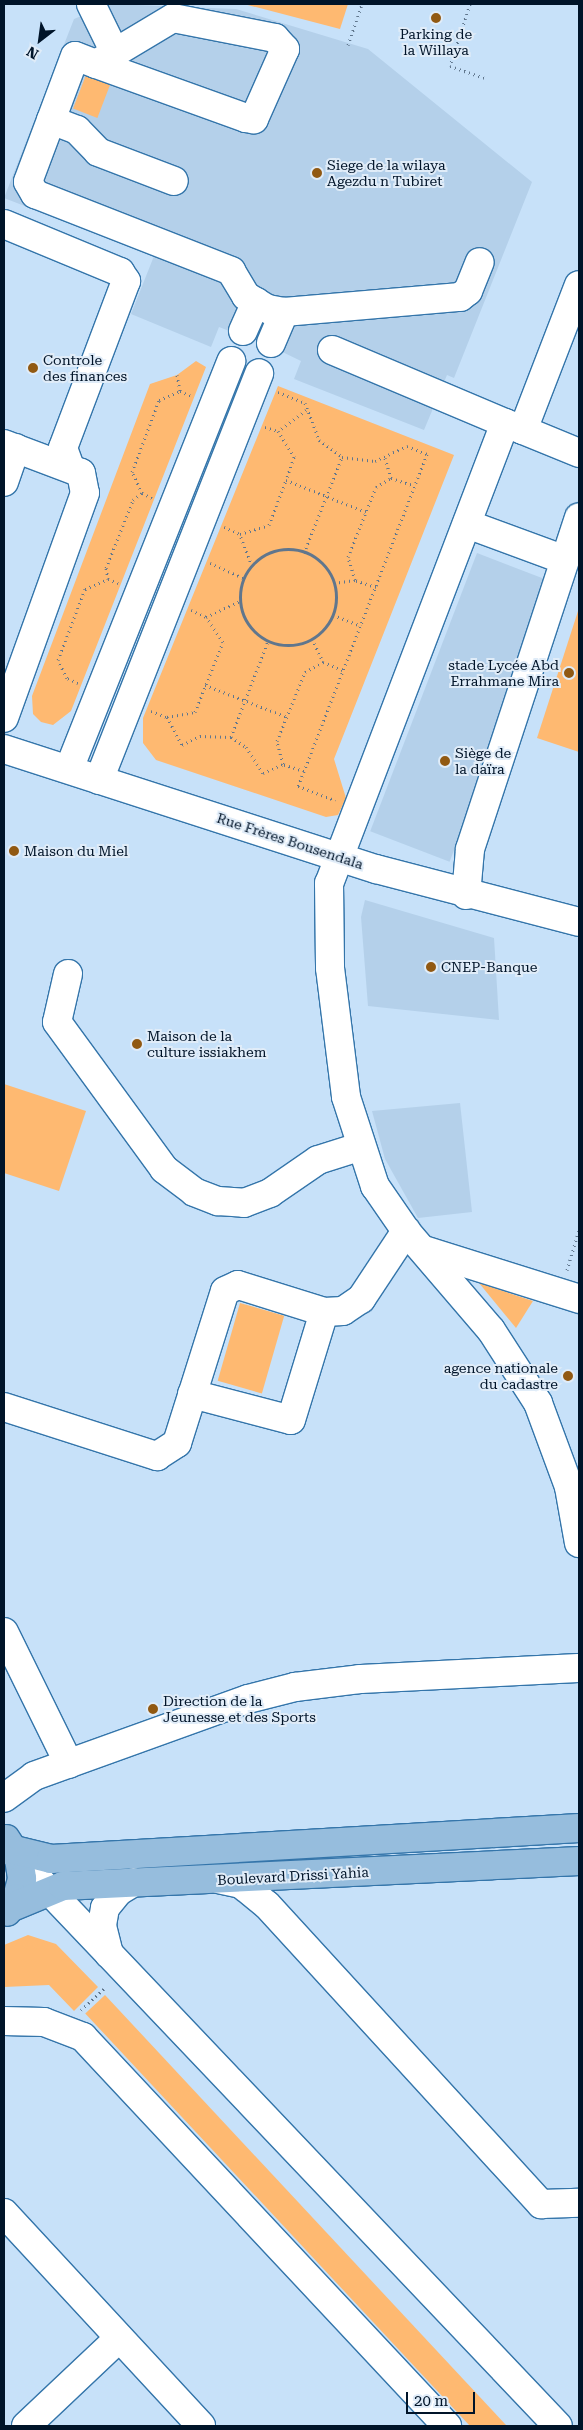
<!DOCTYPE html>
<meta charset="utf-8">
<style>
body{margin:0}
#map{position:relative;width:583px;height:2430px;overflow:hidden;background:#c7e1f9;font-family:"Roboto Serif",serif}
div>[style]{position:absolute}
.built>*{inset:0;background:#b4d0ea;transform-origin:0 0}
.green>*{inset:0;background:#feb971;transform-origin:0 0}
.path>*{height:3px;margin-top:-1.5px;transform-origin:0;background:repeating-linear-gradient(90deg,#60768d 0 1px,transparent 0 5px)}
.path>.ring{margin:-1.5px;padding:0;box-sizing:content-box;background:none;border:3px solid #60768d;border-radius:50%}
.roads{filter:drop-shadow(1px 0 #3475aa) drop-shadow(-1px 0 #3475aa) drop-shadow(0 1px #3475aa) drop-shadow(0 -1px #3475aa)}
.minor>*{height:28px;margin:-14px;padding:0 14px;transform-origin:14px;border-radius:14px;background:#fff}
.major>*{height:28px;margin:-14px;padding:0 14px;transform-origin:14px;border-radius:14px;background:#96bddd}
.dots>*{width:14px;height:14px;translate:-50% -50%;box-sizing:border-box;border:2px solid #e0ecf8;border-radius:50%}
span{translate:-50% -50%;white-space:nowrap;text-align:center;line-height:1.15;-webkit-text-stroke:4px #e0ecf8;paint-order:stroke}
.poi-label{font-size:14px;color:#001429}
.left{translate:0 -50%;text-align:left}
.right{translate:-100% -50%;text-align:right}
.street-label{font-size:14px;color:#001429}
.frame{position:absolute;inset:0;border:5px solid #001429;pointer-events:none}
.north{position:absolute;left:15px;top:15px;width:50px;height:50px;-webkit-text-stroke:4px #e0ecf8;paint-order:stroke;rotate:210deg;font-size:14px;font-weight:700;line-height:20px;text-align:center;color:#001429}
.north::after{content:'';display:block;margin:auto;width:18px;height:22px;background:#001429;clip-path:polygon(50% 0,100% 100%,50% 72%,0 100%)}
.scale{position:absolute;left:406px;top:2392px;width:69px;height:22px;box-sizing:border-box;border:2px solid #001429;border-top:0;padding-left:6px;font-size:15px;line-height:18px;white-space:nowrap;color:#001429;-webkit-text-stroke:4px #e0ecf8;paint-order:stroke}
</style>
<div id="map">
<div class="built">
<div style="clip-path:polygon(111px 4px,236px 9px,368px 49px,532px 182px,454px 378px,447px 375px,424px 430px,294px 379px,301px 361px,239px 331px,237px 334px,219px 327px,211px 347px,131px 314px,154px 256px,4px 198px,74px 19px)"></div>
<div style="left:477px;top:553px;width:85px;height:298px;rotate:21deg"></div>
<div style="clip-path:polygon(365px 900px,494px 938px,499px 1020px,368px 1006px,361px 917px)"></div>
<div style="clip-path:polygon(460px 1103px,472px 1212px,418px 1218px,385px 1159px,372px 1111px)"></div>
</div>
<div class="green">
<div style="clip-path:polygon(244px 4px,348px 4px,340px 29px)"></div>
<div style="left:86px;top:75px;width:26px;height:36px;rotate:21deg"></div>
<div style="clip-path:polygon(196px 361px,206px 367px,71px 711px,53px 725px,41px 722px,33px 714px,32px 696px,150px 384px,177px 375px)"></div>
<div style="clip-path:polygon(278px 386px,454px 455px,334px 759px,346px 798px,338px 815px,326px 817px,156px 760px,143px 743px,143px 718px)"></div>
<div style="clip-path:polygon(579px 608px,579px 752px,537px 738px)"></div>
<div style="clip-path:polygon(4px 1084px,86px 1111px,59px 1191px,4px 1173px)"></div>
<div style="clip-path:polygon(479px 1283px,533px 1301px,516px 1328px)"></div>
<div style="left:240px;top:1303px;width:46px;height:81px;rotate:16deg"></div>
<div style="clip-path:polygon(28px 1935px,56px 1944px,98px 1987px,74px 2011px,49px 1985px,4px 1987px,4px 1945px)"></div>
<div style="left:105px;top:1995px;width:590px;height:27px;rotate:47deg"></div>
</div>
<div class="path">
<div style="left:470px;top:4px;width:65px;rotate:107.9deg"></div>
<div style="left:450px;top:66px;width:36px;rotate:19deg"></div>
<div style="left:348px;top:45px;width:43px;rotate:-71.1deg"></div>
<div style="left:177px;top:375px;width:16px;rotate:79deg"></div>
<div style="left:278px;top:392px;width:29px;rotate:22deg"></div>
<div style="left:305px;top:403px;width:40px;rotate:69deg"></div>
<div style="left:319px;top:440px;width:29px;rotate:36deg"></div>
<div style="left:342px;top:457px;width:33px;rotate:7deg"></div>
<div style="left:375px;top:461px;width:35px;rotate:-25deg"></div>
<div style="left:407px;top:446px;width:22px;rotate:22deg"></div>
<div style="left:427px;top:454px;width:356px;rotate:111.2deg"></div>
<div style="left:298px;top:786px;width:40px;rotate:21deg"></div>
<div style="left:306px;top:410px;width:35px;rotate:143deg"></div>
<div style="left:278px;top:431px;width:31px;rotate:58deg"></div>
<div style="left:294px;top:457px;width:24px;rotate:109deg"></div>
<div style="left:286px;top:480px;width:86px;rotate:21.8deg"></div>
<div style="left:265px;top:427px;width:14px;rotate:17deg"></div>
<div style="left:385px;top:458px;width:21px;rotate:73deg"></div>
<div style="left:152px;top:498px;width:11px;rotate:-153deg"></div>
<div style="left:142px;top:493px;width:23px;rotate:-115deg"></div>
<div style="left:132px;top:472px;width:77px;rotate:-69.4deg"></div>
<div style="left:159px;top:400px;width:23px;rotate:-23deg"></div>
<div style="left:180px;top:391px;width:12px;rotate:24deg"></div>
<div style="left:224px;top:527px;width:17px;rotate:24deg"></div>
<div class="ring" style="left:240px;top:549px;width:93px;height:93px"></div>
<div style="left:304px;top:553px;width:103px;rotate:-68.4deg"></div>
<div style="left:210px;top:563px;width:37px;rotate:24deg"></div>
<div style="left:252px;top:566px;width:34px;rotate:-111deg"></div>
<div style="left:240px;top:534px;width:30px;rotate:-17deg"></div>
<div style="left:269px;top:525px;width:48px;rotate:-69.3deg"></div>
<div style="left:108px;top:579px;width:11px;rotate:-100deg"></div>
<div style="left:106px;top:568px;width:73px;rotate:-68.3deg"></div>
<div style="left:133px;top:500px;width:11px;rotate:-38deg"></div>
<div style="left:334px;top:583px;width:21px;rotate:-8deg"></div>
<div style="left:376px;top:587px;width:22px;rotate:-162deg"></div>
<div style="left:355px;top:580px;width:24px;rotate:-107deg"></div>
<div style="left:348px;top:557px;width:75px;rotate:-68.2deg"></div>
<div style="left:376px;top:487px;width:17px;rotate:-31deg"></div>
<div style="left:391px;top:478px;width:25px;rotate:18deg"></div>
<div style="left:191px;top:610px;width:17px;rotate:25deg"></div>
<div style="left:333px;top:615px;width:30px;rotate:21deg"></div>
<div style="left:312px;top:639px;width:25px;rotate:64deg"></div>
<div style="left:78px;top:683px;width:12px;rotate:-156deg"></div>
<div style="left:67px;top:678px;width:20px;rotate:-117deg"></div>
<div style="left:58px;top:660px;width:76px;rotate:-69.2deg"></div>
<div style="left:85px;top:589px;width:25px;rotate:-23deg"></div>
<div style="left:108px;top:579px;width:11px;rotate:22deg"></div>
<div style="left:205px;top:685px;width:88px;rotate:21.3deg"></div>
<div style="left:151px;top:711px;width:17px;rotate:21deg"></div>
<div style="left:167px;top:717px;width:32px;rotate:62deg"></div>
<div style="left:182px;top:745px;width:20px;rotate:-27deg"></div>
<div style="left:200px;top:736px;width:31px;rotate:2deg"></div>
<div style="left:231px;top:737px;width:18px;rotate:34deg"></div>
<div style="left:246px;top:747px;width:31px;rotate:57deg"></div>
<div style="left:263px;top:773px;width:22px;rotate:-24deg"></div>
<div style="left:167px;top:717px;width:28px;rotate:-10deg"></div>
<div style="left:195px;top:712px;width:75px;rotate:-68.2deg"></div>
<div style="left:223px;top:642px;width:30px;rotate:-124deg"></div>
<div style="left:206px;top:617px;width:38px;rotate:-25deg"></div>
<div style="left:231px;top:737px;width:103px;rotate:-68.9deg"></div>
<div style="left:304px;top:771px;width:22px;rotate:-162deg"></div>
<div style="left:283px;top:764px;width:24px;rotate:-105deg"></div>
<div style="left:277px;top:741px;width:74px;rotate:-67.9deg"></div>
<div style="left:305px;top:672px;width:21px;rotate:-29deg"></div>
<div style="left:323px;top:662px;width:22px;rotate:22deg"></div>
<div style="left:567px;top:1270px;width:42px;rotate:-73.3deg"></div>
<div style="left:81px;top:2010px;width:34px;rotate:-43deg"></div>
</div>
<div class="roads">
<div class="minor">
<div style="left:91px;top:4px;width:55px;rotate:63.9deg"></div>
<div style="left:96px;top:64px;width:90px;rotate:-30.9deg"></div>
<div style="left:173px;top:18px;width:104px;rotate:11.1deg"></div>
<div style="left:275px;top:38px;width:15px;rotate:48deg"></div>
<div style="left:285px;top:49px;width:77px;rotate:113.9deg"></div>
<div style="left:254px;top:119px;width:8px;rotate:-173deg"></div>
<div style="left:246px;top:118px;width:159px;rotate:-160.2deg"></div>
<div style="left:96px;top:64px;width:22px;rotate:-159deg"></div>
<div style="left:75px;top:56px;width:134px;rotate:110.5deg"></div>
<div style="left:28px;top:182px;width:14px;rotate:60deg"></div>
<div style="left:35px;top:194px;width:211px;rotate:21.4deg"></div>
<div style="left:231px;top:271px;width:29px;rotate:59deg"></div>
<div style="left:246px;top:296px;width:26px;rotate:31deg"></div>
<div style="left:268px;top:309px;width:16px;rotate:11deg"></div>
<div style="left:284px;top:312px;width:177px;rotate:-4.9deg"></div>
<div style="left:460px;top:297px;width:10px;rotate:-37deg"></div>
<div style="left:468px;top:291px;width:31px;rotate:-68deg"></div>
<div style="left:51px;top:120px;width:28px;rotate:21deg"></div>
<div style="left:77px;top:130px;width:30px;rotate:46deg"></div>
<div style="left:98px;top:152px;width:81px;rotate:20.9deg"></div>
<div style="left:4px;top:224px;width:126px;rotate:22.5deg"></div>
<div style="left:120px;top:272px;width:11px;rotate:56deg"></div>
<div style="left:126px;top:281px;width:178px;rotate:110.7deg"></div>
<div style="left:63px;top:448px;width:20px;rotate:70deg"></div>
<div style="left:243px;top:331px;width:32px;rotate:-66deg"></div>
<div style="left:271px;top:343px;width:34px;rotate:-67deg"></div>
<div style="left:332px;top:350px;width:188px;rotate:22.9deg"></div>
<div style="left:505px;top:423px;width:493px;rotate:110.9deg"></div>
<div style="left:329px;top:883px;width:85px;rotate:89.3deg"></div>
<div style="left:330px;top:968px;width:130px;rotate:82.9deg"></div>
<div style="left:346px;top:1097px;width:94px;rotate:72deg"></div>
<div style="left:375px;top:1186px;width:55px;rotate:55.4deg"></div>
<div style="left:406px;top:1231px;width:130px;rotate:49.4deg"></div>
<div style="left:491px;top:1330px;width:87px;rotate:57.2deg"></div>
<div style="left:538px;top:1403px;width:90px;rotate:69.7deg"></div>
<div style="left:569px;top:1487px;width:57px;rotate:79.9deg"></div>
<div style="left:505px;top:423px;width:19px;rotate:21deg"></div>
<div style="left:523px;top:430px;width:155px;rotate:-68.9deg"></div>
<div style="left:523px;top:430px;width:61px;rotate:22.3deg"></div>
<div style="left:4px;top:444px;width:82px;rotate:20.6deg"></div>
<div style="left:81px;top:473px;width:20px;rotate:79deg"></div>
<div style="left:85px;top:493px;width:239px;rotate:109.8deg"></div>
<div style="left:4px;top:482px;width:36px;rotate:-71deg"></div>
<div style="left:467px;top:524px;width:104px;rotate:20.2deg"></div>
<div style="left:4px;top:749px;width:391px;rotate:17.9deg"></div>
<div style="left:376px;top:869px;width:210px;rotate:14.6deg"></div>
<div style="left:69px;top:769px;width:439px;rotate:-68.3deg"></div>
<div style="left:99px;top:780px;width:437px;rotate:-68.5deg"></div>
<div style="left:466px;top:895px;width:46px;rotate:-85deg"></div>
<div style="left:470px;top:849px;width:349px;rotate:-71.8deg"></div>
<div style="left:68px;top:974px;width:49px;rotate:102.9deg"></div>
<div style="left:57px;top:1022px;width:182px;rotate:53.9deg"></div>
<div style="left:164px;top:1169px;width:38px;rotate:37deg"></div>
<div style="left:194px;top:1192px;width:26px;rotate:21deg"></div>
<div style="left:218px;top:1201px;width:26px;rotate:4deg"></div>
<div style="left:244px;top:1203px;width:28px;rotate:-21deg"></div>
<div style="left:270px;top:1193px;width:58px;rotate:-34.5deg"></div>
<div style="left:318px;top:1160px;width:43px;rotate:-17.6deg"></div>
<div style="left:424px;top:1250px;width:163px;rotate:17.5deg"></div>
<div style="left:192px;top:1394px;width:102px;rotate:14.7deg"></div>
<div style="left:291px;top:1420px;width:113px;rotate:-73deg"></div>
<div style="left:4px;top:1407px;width:161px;rotate:17.8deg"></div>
<div style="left:157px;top:1456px;width:24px;rotate:-33deg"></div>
<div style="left:177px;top:1443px;width:159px;rotate:-72.5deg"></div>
<div style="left:225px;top:1291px;width:14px;rotate:-25deg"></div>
<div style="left:238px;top:1285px;width:90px;rotate:17.4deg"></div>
<div style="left:324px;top:1312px;width:19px;rotate:-3deg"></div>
<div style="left:343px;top:1311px;width:22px;rotate:-34deg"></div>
<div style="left:361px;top:1299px;width:82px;rotate:-56.5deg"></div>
<div style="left:4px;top:1632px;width:147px;rotate:63.8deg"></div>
<div style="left:4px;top:1798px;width:37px;rotate:-36deg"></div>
<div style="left:34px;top:1776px;width:227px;rotate:-19.8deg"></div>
<div style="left:248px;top:1699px;width:49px;rotate:-14.3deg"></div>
<div style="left:295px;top:1687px;width:65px;rotate:-7deg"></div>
<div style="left:360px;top:1679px;width:219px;rotate:-2.9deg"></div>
<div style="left:19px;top:1859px;width:782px;rotate:46.45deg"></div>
<div style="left:218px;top:1879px;width:24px;rotate:12deg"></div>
<div style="left:241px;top:1884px;width:33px;rotate:39deg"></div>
<div style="left:267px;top:1905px;width:406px;rotate:47.5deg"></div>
<div style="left:541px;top:2204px;width:38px;rotate:-2deg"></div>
<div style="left:109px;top:1954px;width:30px;rotate:-104deg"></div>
<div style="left:102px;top:1925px;width:17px;rotate:-80deg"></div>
<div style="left:105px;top:1908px;width:22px;rotate:-51deg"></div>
<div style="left:119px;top:1891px;width:17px;rotate:-31deg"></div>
<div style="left:4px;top:2021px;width:40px;rotate:1.4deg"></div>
<div style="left:44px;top:2022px;width:42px;rotate:21deg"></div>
<div style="left:83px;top:2037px;width:533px;rotate:46.9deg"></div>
<div style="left:4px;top:2213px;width:290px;rotate:47.2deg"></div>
<div style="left:26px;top:2426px;width:128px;rotate:-43.4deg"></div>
</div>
<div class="major">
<div style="left:6px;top:1839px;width:24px;rotate:57deg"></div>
<div style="left:19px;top:1859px;width:20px;rotate:81deg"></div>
<div style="left:22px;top:1879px;width:20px;rotate:105deg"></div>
<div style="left:17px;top:1898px;width:17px;rotate:126deg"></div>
<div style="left:15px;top:1850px;width:37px;rotate:14deg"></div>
<div style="left:51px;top:1859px;width:529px;rotate:-3.36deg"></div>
<div style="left:12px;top:1907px;width:55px;rotate:-22.4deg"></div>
<div style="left:63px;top:1886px;width:517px;rotate:-2.77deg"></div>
</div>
</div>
<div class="dots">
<div style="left:436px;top:18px;background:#915912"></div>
<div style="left:317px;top:173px;background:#915912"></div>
<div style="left:33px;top:368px;background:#915912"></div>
<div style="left:569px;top:673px;background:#915912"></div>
<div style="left:445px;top:761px;background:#915912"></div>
<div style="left:14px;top:851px;background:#915912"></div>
<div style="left:431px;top:967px;background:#915912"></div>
<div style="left:137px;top:1044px;background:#915912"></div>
<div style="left:568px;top:1376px;background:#915912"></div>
<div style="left:153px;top:1709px;background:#915912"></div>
</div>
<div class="poi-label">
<span style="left:436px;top:42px">Parking de<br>la Willaya</span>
<span class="left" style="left:327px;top:173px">Siege de la wilaya<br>Agezdu n Tubiret</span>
<span class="left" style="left:43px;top:368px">Controle<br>des finances</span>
<span class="right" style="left:559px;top:673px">stade Lycée Abd<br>Errahmane Mira</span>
<span class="left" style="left:455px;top:761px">Siège de<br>la daïra</span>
<span class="left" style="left:24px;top:851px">Maison du Miel</span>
<span class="left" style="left:441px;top:967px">CNEP-Banque</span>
<span class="left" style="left:147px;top:1044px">Maison de la<br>culture issiakhem</span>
<span class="right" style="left:558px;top:1376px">agence nationale<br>du cadastre</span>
<span class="left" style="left:163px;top:1709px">Direction de la<br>Jeunesse et des Sports</span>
</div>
<div class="street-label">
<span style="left:290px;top:841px;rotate:18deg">Rue Frères Bousendala</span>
<span style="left:293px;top:1876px;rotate:-3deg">Boulevard Drissi Yahia</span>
</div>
<div class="frame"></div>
<div class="north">N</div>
<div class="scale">20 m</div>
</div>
